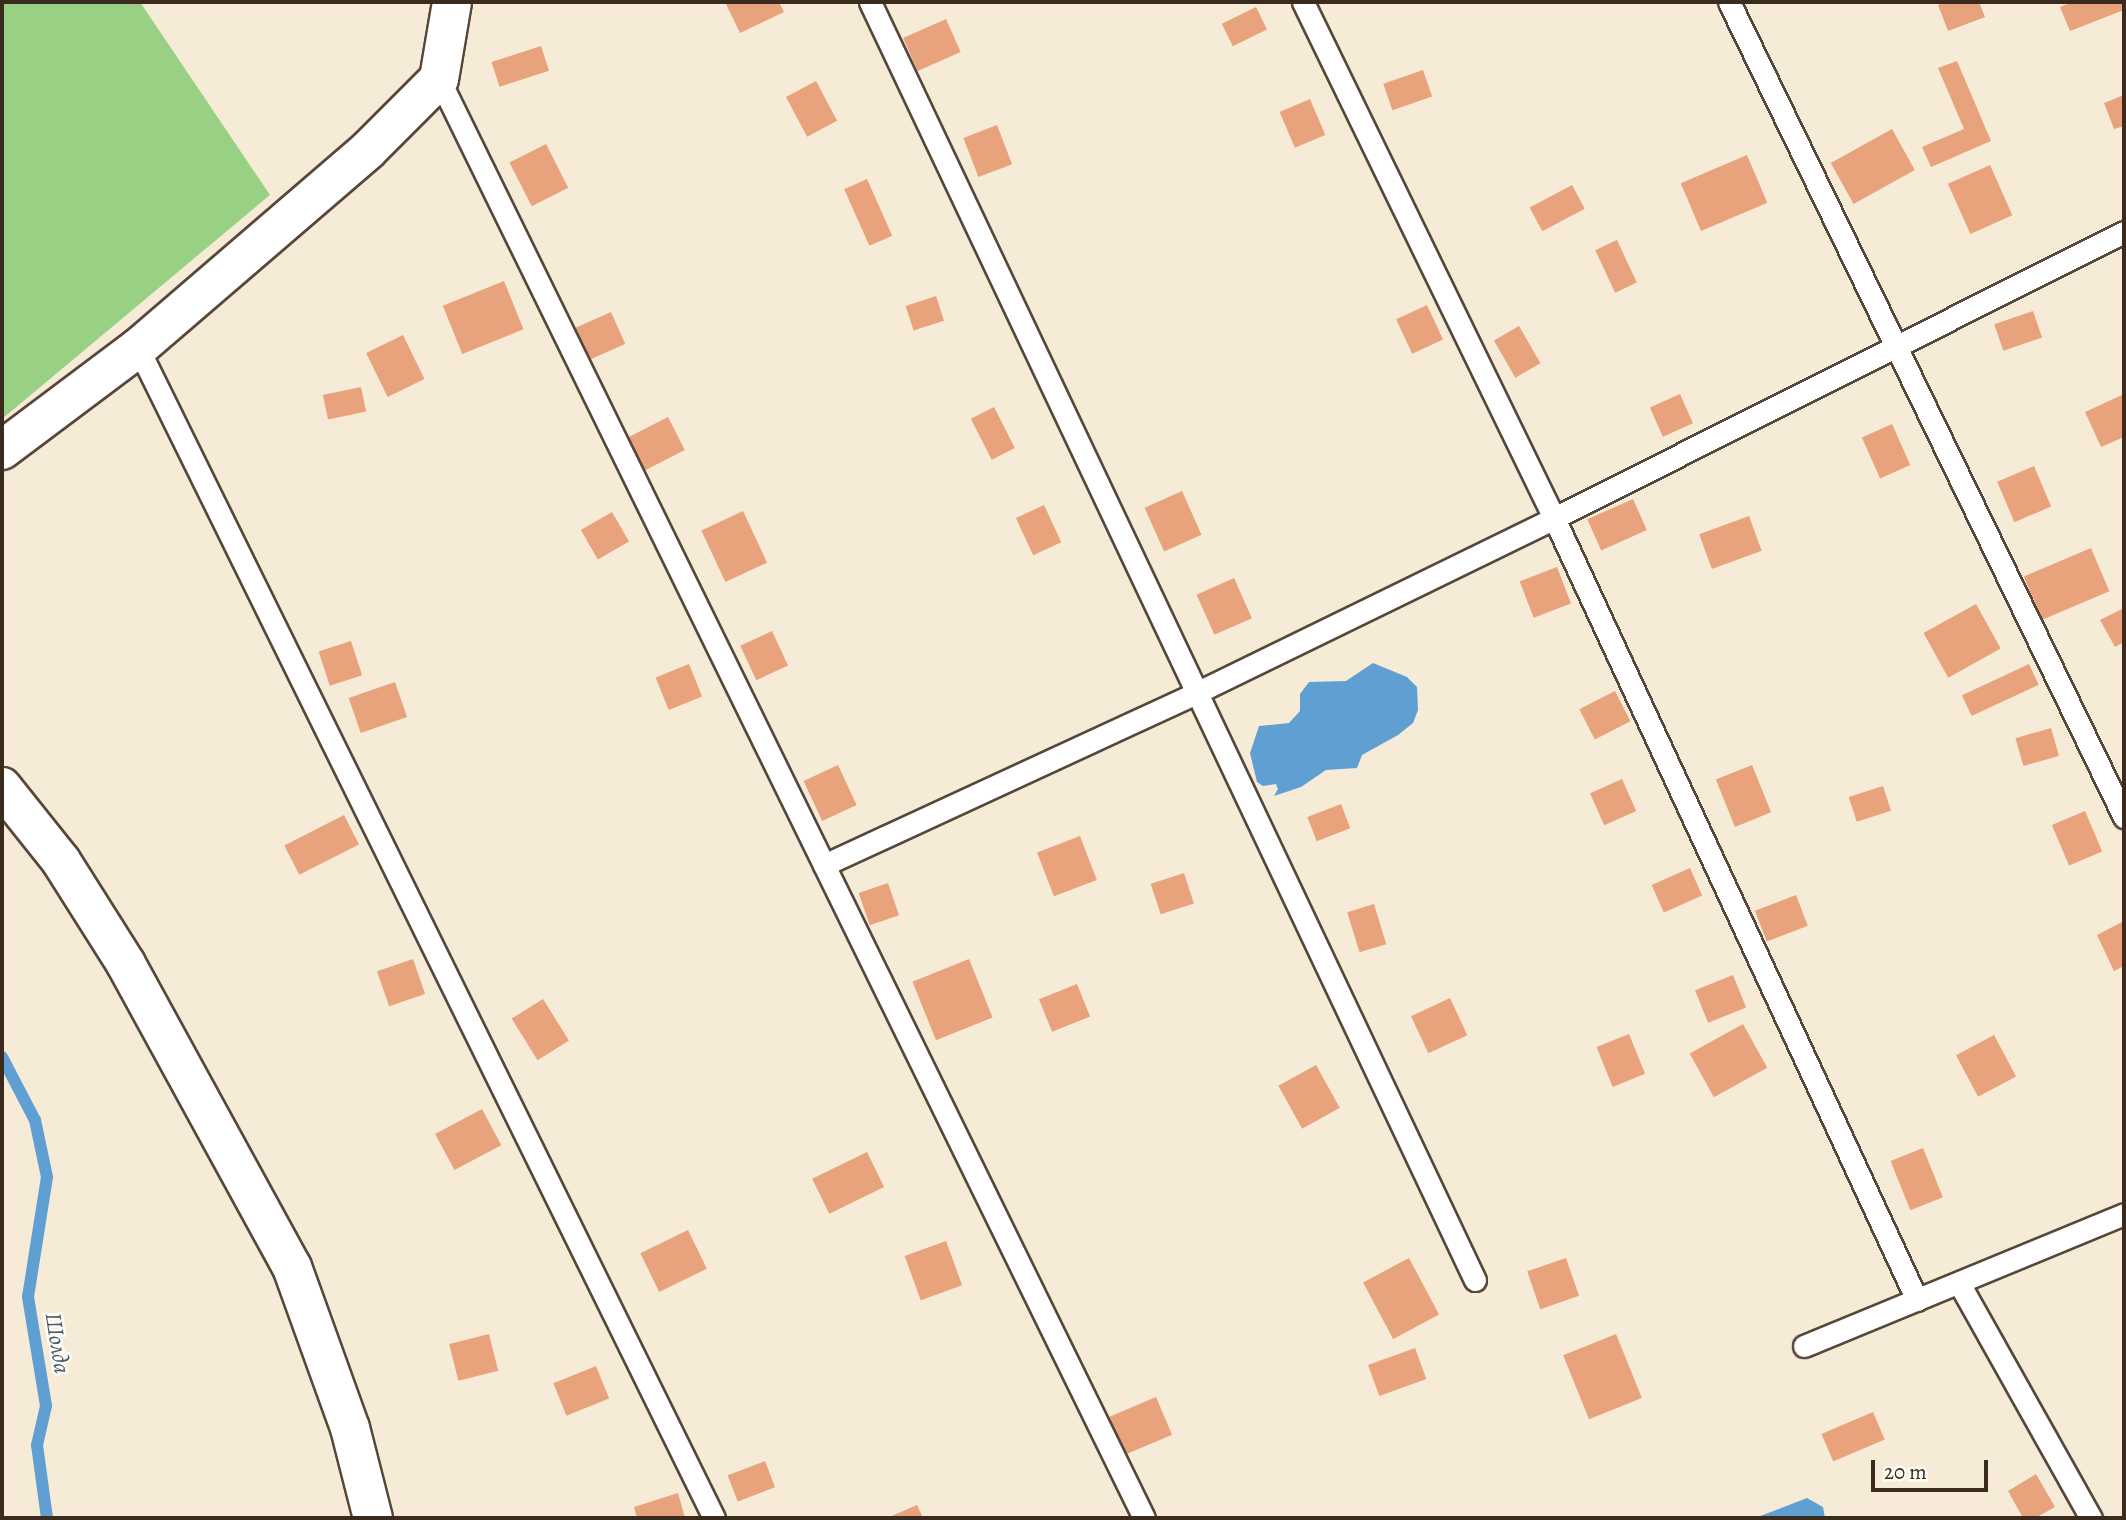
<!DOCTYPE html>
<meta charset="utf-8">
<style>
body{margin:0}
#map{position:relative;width:2126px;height:1520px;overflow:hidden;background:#f6ebd7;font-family:Alegreya,serif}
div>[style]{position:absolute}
.green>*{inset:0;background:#99d184}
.water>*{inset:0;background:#5f9fd2}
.stream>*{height:12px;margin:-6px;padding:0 6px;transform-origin:6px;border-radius:6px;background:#5f9fd2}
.building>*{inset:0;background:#e8a37d;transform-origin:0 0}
.roads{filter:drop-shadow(2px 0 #57473a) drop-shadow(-2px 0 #57473a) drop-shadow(0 2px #57473a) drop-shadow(0 -2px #57473a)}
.service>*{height:21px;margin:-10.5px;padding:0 10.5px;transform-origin:10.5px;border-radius:10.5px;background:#fff}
.minor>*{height:38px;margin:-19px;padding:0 19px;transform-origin:19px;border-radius:19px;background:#fff}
span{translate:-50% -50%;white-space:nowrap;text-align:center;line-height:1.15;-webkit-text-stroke:5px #fdfcf7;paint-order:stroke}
.water-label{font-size:23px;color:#495966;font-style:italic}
.frame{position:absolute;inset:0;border:4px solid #3b2a1e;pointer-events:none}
.scale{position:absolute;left:1871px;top:1460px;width:117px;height:32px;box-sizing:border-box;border:4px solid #3b2a1e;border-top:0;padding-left:9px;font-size:21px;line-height:24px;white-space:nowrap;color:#3b2a1e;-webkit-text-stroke:5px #fdfcf7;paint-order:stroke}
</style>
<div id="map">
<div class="green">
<div style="clip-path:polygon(2px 2px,140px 2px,270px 195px,2px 419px)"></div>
</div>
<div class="water">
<div style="clip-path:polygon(1373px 663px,1407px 677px,1417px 687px,1418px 710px,1413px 723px,1398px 735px,1362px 755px,1357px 768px,1326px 770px,1301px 787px,1274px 796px,1278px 789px,1276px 784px,1263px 786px,1257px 782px,1250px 753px,1259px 726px,1289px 723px,1300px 711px,1300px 694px,1309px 682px,1346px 681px)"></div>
<div style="clip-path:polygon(1807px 1498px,1823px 1507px,1825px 1518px,1755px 1518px)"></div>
</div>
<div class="stream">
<div style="left:2px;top:1057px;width:71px;rotate:62.4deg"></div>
<div style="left:35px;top:1120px;width:58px;rotate:78.1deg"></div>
<div style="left:47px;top:1177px;width:121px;rotate:99deg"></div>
<div style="left:28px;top:1297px;width:110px;rotate:80.6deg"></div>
<div style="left:46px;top:1406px;width:40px;rotate:103deg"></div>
<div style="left:37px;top:1445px;width:74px;rotate:82.2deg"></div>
</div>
<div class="building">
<div style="clip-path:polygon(725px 2px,779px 2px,784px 12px,740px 33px)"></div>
<div style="clip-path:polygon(1947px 2px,1979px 2px,1985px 17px,1948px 31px,1938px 5px)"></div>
<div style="clip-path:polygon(2072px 2px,2123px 2px,2124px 10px,2070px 31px,2060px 7px)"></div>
<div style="left:1256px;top:7px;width:25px;height:38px;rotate:64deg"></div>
<div style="left:946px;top:19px;width:36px;height:47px;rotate:66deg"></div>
<div style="left:541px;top:46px;width:26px;height:52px;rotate:72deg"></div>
<div style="clip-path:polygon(1957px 61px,1991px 141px,1931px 167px,1922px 147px,1964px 129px,1938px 68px)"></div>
<div style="left:1423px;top:70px;width:28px;height:42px;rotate:71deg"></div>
<div style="left:816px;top:81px;width:45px;height:34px;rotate:62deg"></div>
<div style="clip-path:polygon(2124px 95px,2124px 126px,2114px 129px,2104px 103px)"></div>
<div style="left:1310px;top:99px;width:39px;height:33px;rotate:67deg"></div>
<div style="left:997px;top:125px;width:42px;height:36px;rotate:69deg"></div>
<div style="left:1892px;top:129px;width:47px;height:70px;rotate:61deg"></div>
<div style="left:546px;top:144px;width:49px;height:41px;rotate:63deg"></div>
<div style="left:1747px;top:155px;width:52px;height:72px;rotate:67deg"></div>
<div style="left:1990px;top:165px;width:55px;height:46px;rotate:66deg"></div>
<div style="left:867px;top:179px;width:62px;height:25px;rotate:66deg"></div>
<div style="left:1572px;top:185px;width:27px;height:48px;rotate:62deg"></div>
<div style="left:1617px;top:240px;width:47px;height:24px;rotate:65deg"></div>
<div style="left:504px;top:281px;width:52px;height:66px;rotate:68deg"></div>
<div style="left:936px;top:296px;width:26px;height:32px;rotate:72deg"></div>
<div style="left:1427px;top:305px;width:38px;height:34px;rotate:65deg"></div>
<div style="left:2033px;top:311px;width:28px;height:41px;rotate:71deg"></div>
<div style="left:611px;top:312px;width:35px;height:39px;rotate:66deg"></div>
<div style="left:1519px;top:326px;width:43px;height:29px;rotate:60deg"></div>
<div style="left:403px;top:335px;width:49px;height:41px;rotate:64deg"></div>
<div style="left:361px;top:387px;width:25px;height:39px;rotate:78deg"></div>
<div style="left:1680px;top:394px;width:32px;height:33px;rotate:66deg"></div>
<div style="clip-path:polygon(2122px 395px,2124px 437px,2101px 447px,2085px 412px)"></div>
<div style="left:994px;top:407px;width:46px;height:26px;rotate:63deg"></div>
<div style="left:668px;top:417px;width:37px;height:45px;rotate:63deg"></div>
<div style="left:1892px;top:424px;width:45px;height:33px;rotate:66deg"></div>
<div style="left:2034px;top:466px;width:44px;height:40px;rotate:67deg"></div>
<div style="left:1182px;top:491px;width:48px;height:41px;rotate:66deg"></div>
<div style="left:1633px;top:499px;width:34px;height:50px;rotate:66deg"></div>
<div style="left:1044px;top:505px;width:41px;height:31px;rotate:65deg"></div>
<div style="left:743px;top:511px;width:57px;height:46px;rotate:65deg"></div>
<div style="left:612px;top:512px;width:34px;height:36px;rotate:60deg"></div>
<div style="left:1749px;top:516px;width:37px;height:53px;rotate:70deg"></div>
<div style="left:2091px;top:548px;width:47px;height:73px;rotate:67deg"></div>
<div style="left:1557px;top:567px;width:39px;height:40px;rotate:69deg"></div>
<div style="left:1234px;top:578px;width:44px;height:41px;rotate:66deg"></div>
<div style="left:1976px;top:604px;width:51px;height:60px;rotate:61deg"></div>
<div style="clip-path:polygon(2124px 608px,2124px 642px,2115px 647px,2100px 620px)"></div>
<div style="left:772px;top:631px;width:38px;height:35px;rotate:65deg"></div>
<div style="left:351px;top:641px;width:36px;height:34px;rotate:72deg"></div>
<div style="left:689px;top:664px;width:35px;height:36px;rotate:68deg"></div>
<div style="left:2029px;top:664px;width:23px;height:74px;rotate:65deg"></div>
<div style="left:395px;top:682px;width:37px;height:49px;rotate:71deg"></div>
<div style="left:1615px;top:691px;width:34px;height:40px;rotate:63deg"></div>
<div style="left:2051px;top:728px;width:29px;height:37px;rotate:74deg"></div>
<div style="left:838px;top:765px;width:44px;height:38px;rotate:65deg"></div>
<div style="left:1752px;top:765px;width:51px;height:39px;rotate:68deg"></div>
<div style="left:1622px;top:779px;width:35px;height:35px;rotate:66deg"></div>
<div style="left:1883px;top:786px;width:26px;height:36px;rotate:72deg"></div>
<div style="left:1341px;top:804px;width:26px;height:36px;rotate:69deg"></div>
<div style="left:2085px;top:811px;width:44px;height:36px;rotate:67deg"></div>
<div style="left:344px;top:815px;width:33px;height:67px;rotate:63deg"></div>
<div style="left:1080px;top:836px;width:47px;height:46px;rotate:69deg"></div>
<div style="left:1690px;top:868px;width:30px;height:42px;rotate:66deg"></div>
<div style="left:1184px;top:873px;width:32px;height:35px;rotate:72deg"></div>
<div style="left:888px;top:883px;width:34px;height:31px;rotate:71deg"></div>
<div style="left:1796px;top:895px;width:33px;height:44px;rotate:69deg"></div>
<div style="left:1374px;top:904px;width:42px;height:28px;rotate:73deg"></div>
<div style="clip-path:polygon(2124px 921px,2124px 966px,2114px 971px,2097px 935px)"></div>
<div style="left:413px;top:959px;width:37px;height:38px;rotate:71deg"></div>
<div style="left:969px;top:959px;width:63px;height:61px;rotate:68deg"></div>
<div style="left:1733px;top:975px;width:35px;height:41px;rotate:68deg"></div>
<div style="left:1077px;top:984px;width:35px;height:41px;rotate:68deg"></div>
<div style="left:1450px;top:998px;width:41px;height:43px;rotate:65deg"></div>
<div style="left:543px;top:999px;width:49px;height:37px;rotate:58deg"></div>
<div style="left:1743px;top:1024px;width:50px;height:61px;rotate:61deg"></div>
<div style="left:1629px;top:1034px;width:43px;height:35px;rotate:68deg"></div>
<div style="left:1994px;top:1035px;width:47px;height:43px;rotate:62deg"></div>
<div style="left:1316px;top:1065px;width:49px;height:43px;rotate:61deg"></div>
<div style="left:482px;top:1109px;width:41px;height:53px;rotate:62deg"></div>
<div style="left:1923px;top:1148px;width:53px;height:35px;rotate:68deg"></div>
<div style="left:867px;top:1152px;width:39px;height:61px;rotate:64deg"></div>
<div style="left:688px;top:1230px;width:43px;height:53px;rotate:64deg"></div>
<div style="left:946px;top:1241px;width:47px;height:44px;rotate:70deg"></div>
<div style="left:1409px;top:1258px;width:64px;height:52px;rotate:62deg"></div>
<div style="left:1566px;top:1258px;width:40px;height:41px;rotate:71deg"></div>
<div style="left:489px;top:1334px;width:38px;height:41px;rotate:76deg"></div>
<div style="left:1616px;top:1334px;width:69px;height:57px;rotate:68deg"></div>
<div style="left:1415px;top:1348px;width:33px;height:50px;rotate:70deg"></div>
<div style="left:596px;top:1366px;width:35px;height:46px;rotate:68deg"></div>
<div style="left:1156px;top:1397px;width:41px;height:53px;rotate:67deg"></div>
<div style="left:1873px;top:1412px;width:30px;height:56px;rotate:67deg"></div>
<div style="left:765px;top:1461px;width:28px;height:40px;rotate:69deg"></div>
<div style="clip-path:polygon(2036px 1474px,2055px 1507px,2035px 1518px,2023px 1518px,2008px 1491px)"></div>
<div style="clip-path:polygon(678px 1493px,685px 1518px,637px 1518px,634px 1507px)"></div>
<div style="clip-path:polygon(917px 1505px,923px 1518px,887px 1518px)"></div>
</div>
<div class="roads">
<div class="service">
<div style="left:870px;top:2px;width:1414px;rotate:64.67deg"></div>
<div style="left:1303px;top:2px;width:574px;rotate:64.06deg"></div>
<div style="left:1554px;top:518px;width:862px;rotate:65.1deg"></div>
<div style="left:1729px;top:2px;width:906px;rotate:64.14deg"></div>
<div style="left:439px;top:79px;width:1602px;rotate:63.9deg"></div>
<div style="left:138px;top:348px;width:1304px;rotate:63.79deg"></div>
<div style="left:824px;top:865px;width:412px;rotate:-24.8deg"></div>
<div style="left:1198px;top:692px;width:396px;rotate:-26deg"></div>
<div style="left:1554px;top:518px;width:638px;rotate:-26.65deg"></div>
<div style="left:1959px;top:1283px;width:270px;rotate:60.7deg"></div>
<div style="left:1804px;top:1346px;width:346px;rotate:-22.4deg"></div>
</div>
<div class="minor">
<div style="left:2px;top:450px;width:170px;rotate:-36.9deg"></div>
<div style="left:138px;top:348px;width:303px;rotate:-40.7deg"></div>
<div style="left:368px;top:150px;width:100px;rotate:-45deg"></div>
<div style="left:439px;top:79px;width:78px;rotate:-80.4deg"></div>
<div style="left:2px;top:787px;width:95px;rotate:51.4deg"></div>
<div style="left:61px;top:861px;width:122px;rotate:57.7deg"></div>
<div style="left:126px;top:964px;width:345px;rotate:61.3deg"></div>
<div style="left:292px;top:1267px;width:171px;rotate:70.2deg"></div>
<div style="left:350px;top:1428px;width:93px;rotate:75.7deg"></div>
</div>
</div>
<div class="water-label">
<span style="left:57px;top:1343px;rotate:81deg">Шолда</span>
</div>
<div class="frame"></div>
<div class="scale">20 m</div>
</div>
